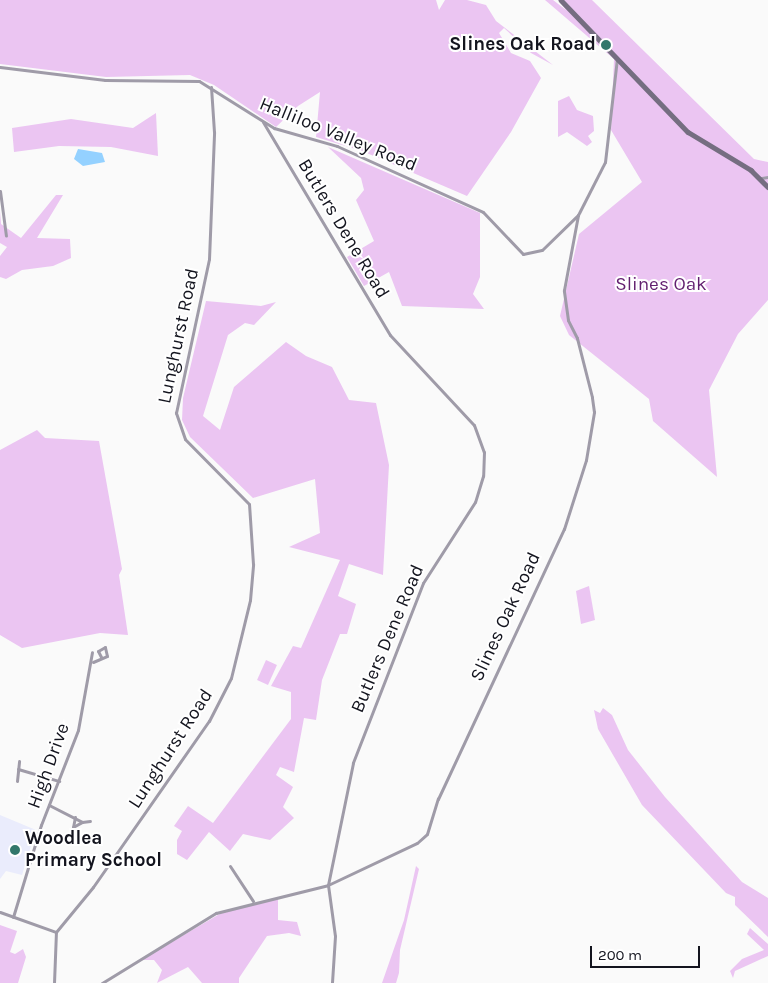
<!DOCTYPE html>
<style>
body{margin:0}
#map{position:relative;width:768px;height:983px;overflow:hidden;background:#fafafa;font-family:Karla,sans-serif}
div>[style]{position:absolute}
.built>*{inset:0;background:#eaecfc}
.green>*{inset:0;background:#ebc5f2;transform-origin:0 0}
.water>*{inset:0;background:#94d1ff}
.street>*{height:3px;margin:-1.5px;padding:0 1.5px;transform-origin:1.5px;border-radius:1.5px;background:#9f9ba8}
.secondary>*{height:4.5px;margin:-2.25px;padding:0 2.25px;transform-origin:2.25px;border-radius:2.25px;background:#756e81}
.dots>*{width:14px;height:14px;translate:-50% -50%;box-sizing:border-box;border:2px solid #fff;border-radius:50%}
span{translate:-50% -50%;white-space:nowrap;text-align:center;line-height:1.15;-webkit-text-stroke:4px #fff;paint-order:stroke}
.poi-label{font-size:19px;color:#13141e;font-weight:700}
.right{translate:-100% -50%;text-align:right}
.left{translate:0 -50%;text-align:left}
.street-label{font-size:19px;color:#13141e}
.park-label{font-size:19px;color:#621f6f}
.scale{position:absolute;left:590px;top:946px;width:110px;height:22px;box-sizing:border-box;border:2px solid #13141e;border-top:0;padding-left:6px;font-size:15px;line-height:18px;white-space:nowrap;color:#13141e;-webkit-text-stroke:4px #fff;paint-order:stroke}
</style>
<div id="map">
<div class="built">
<div style="clip-path:polygon(0 815px,36px 830px,22px 875px,6px 871px,0 879px)"></div>
</div>
<div class="green">
<div style="clip-path:polygon(0 0,436px 0,439px 10px,445px 0,467px 0,486px 5px,496px 21px,553px 65px,531px 53px,504px 28px,499px 33px,511px 53px,530px 61px,541px 78px,511px 132px,467px 196px,362px 151px,316px 137px,320px 92px,298px 106px,276px 127px,214px 85px,190px 75px,106px 77px,0 64px)"></div>
<div style="clip-path:polygon(545px 0,553px 0,566px 10px,558px 0,592px 0,754px 159px,768px 162px,768px 300px,738px 334px,709px 390px,717px 477px,653px 421px,649px 399px,569px 335px,560px 316px,579px 234px,642px 182px,611px 130px,614px 59px)"></div>
<div style="clip-path:polygon(569px 96px,577px 110px,593px 116px,594px 131px,588px 136px,592px 142px,587px 146px,567px 132px,558px 137px,558px 101px)"></div>
<div style="clip-path:polygon(156px 113px,158px 156px,111px 147px,59px 146px,14px 152px,12px 128px,71px 119px,133px 128px)"></div>
<div style="clip-path:polygon(328px 147px,480px 213px,480px 277px,473px 294px,484px 309px,402px 306px,389px 272px,364px 286px,347px 257px,374px 241px,356px 200px,364px 190px,361px 178px)"></div>
<div style="clip-path:polygon(56px 195px,63px 195px,37px 238px,70px 239px,71px 258px,53px 266px,22px 270px,6px 279px,0 277px,0 256px,7px 247px,0 243px,0 211px,1px 224px,21px 238px)"></div>
<div style="clip-path:polygon(206px 301px,261px 306px,276px 302px,254px 325px,245px 323px,228px 335px,203px 416px,220px 430px,234px 387px,286px 342px,306px 356px,332px 367px,349px 400px,376px 403px,389px 465px,383px 575px,349px 564px,338px 596px,356px 604px,347px 634px,340px 634px,322px 680px,316px 720px,304px 718px,294px 772px,280px 767px,276px 775px,293px 787px,283px 807px,294px 818px,270px 840px,243px 834px,230px 851px,209px 832px,187px 860px,177px 854px,177px 840px,182px 831px,174px 826px,188px 806px,213px 823px,291px 719px,291px 692px,271px 686px,293px 646px,301px 648px,340px 560px,289px 547px,320px 533px,315px 479px,253px 498px,190px 437px,182px 420px,183px 398px)"></div>
<div style="clip-path:polygon(37px 430px,45px 438px,99px 441px,122px 569px,119px 575px,128px 635px,100px 633px,22px 648px,0 635px,0 450px)"></div>
<div style="clip-path:polygon(589px 586px,595px 620px,581px 624px,576px 591px)"></div>
<div style="left:266px;top:660px;width:12px;height:22px;rotate:24deg"></div>
<div style="clip-path:polygon(603px 708px,612px 715px,628px 750px,665px 797px,742px 882px,768px 898px,768px 937px,735px 905px,735px 897px,726px 893px,642px 805px,598px 729px,594px 710px,600px 713px)"></div>
<div style="clip-path:polygon(416px 866px,419px 869px,400px 950px,399px 973px,396px 983px,382px 983px,404px 920px)"></div>
<div style="clip-path:polygon(278px 899px,278px 920px,297px 922px,301px 936px,289px 933px,267px 936px,239px 978px,239px 983px,202px 983px,188px 967px,157px 983px,162px 970px,154px 960px,141px 960px,223px 912px)"></div>
<div style="clip-path:polygon(0 925px,17px 931px,10px 952px,15px 954px,23px 949px,26px 957px,18px 983px,0 983px)"></div>
<div style="clip-path:polygon(750px 928px,768px 944px,768px 956px,735px 971px,733px 978px,730px 971px,742px 959px,764px 950px,747px 934px)"></div>
</div>
<div class="water">
<div style="clip-path:polygon(78px 149px,102px 153px,105px 162px,83px 166px,74px 159px)"></div>
</div>
<div class="street">
<div style="left:0;top:67px;width:106px;rotate:7.1deg"></div>
<div style="left:105px;top:80px;width:94px;rotate:0.6deg"></div>
<div style="left:199px;top:81px;width:89px;rotate:32.1deg"></div>
<div style="left:274px;top:128px;width:66px;rotate:15.9deg"></div>
<div style="left:337px;top:146px;width:160px;rotate:24.3deg"></div>
<div style="left:483px;top:212px;width:58px;rotate:46.4deg"></div>
<div style="left:523px;top:254px;width:19px;rotate:-12deg"></div>
<div style="left:542px;top:250px;width:50px;rotate:-44.2deg"></div>
<div style="left:263px;top:122px;width:248px;rotate:59.2deg"></div>
<div style="left:390px;top:335px;width:123px;rotate:47deg"></div>
<div style="left:474px;top:425px;width:29px;rotate:70deg"></div>
<div style="left:484px;top:452px;width:24px;rotate:92deg"></div>
<div style="left:483px;top:476px;width:27px;rotate:107deg"></div>
<div style="left:475px;top:502px;width:96px;rotate:122.7deg"></div>
<div style="left:423px;top:583px;width:193px;rotate:111.3deg"></div>
<div style="left:353px;top:763px;width:125px;rotate:101.6deg"></div>
<div style="left:328px;top:885px;width:51px;rotate:82.2deg"></div>
<div style="left:335px;top:936px;width:47px;rotate:93.7deg"></div>
<div style="left:761px;top:178px;width:7px;rotate:-8deg"></div>
<div style="left:0;top:191px;width:45px;rotate:82.4deg"></div>
<div style="left:93px;top:662px;width:15px;rotate:-23deg"></div>
<div style="left:107px;top:656px;width:9px;rotate:-103deg"></div>
<div style="left:105px;top:647px;width:8px;rotate:150deg"></div>
<div style="left:98px;top:651px;width:7px;rotate:63deg"></div>
<div style="left:18px;top:769px;width:43px;rotate:16.3deg"></div>
<div style="left:17px;top:781px;width:20px;rotate:-84deg"></div>
<div style="left:49px;top:805px;width:37px;rotate:27deg"></div>
<div style="left:82px;top:822px;width:8px;rotate:-7deg"></div>
<div style="left:75px;top:817px;width:10px;rotate:101deg"></div>
<div style="left:73px;top:827px;width:10px;rotate:-29deg"></div>
<div style="left:230px;top:866px;width:42px;rotate:56.7deg"></div>
<div style="left:0;top:912px;width:59px;rotate:19.7deg"></div>
<div style="left:13px;top:917px;width:96px;rotate:-73.1deg"></div>
<div style="left:41px;top:825px;width:102px;rotate:-68.7deg"></div>
<div style="left:78px;top:730px;width:79px;rotate:-79.8deg"></div>
<div style="left:54px;top:983px;width:51px;rotate:-87.8deg"></div>
<div style="left:56px;top:932px;width:58px;rotate:-50.6deg"></div>
<div style="left:93px;top:887px;width:203px;rotate:-55.1deg"></div>
<div style="left:209px;top:721px;width:48px;rotate:-62.9deg"></div>
<div style="left:231px;top:678px;width:80px;rotate:-76.3deg"></div>
<div style="left:250px;top:600px;width:36px;rotate:-85deg"></div>
<div style="left:253px;top:564px;width:60px;rotate:-93.8deg"></div>
<div style="left:249px;top:504px;width:91px;rotate:-134.6deg"></div>
<div style="left:185px;top:439px;width:28px;rotate:-109deg"></div>
<div style="left:176px;top:413px;width:157px;rotate:-77.9deg"></div>
<div style="left:209px;top:259px;width:127px;rotate:-87.7deg"></div>
<div style="left:214px;top:132px;width:45px;rotate:-93.8deg"></div>
<div style="left:102px;top:983px;width:134px;rotate:-31.6deg"></div>
<div style="left:216px;top:913px;width:115px;rotate:-14deg"></div>
<div style="left:328px;top:885px;width:98px;rotate:-25.3deg"></div>
<div style="left:417px;top:843px;width:13px;rotate:-42deg"></div>
<div style="left:427px;top:834px;width:37px;rotate:-73deg"></div>
<div style="left:438px;top:799px;width:298px;rotate:-65deg"></div>
<div style="left:564px;top:529px;width:72px;rotate:-72.3deg"></div>
<div style="left:586px;top:460px;width:49px;rotate:-80.5deg"></div>
<div style="left:594px;top:412px;width:15px;rotate:-98deg"></div>
<div style="left:592px;top:397px;width:61px;rotate:-104.3deg"></div>
<div style="left:577px;top:338px;width:20px;rotate:-117deg"></div>
<div style="left:568px;top:320px;width:30px;rotate:-98deg"></div>
<div style="left:564px;top:290px;width:76px;rotate:-79.4deg"></div>
<div style="left:578px;top:215px;width:59px;rotate:-63deg"></div>
<div style="left:605px;top:162px;width:104px;rotate:-83.4deg"></div>
</div>
<div class="secondary">
<div style="left:561px;top:0;width:183px;rotate:46.1deg"></div>
<div style="left:688px;top:132px;width:74px;rotate:31.1deg"></div>
<div style="left:751px;top:170px;width:24px;rotate:45deg"></div>
</div>
<div class="dots">
<div style="left:606px;top:45px;background:#32776b"></div>
<div style="left:15px;top:850px;background:#32776b"></div>
</div>
<div class="poi-label">
<span class="right" style="left:596px;top:45px">Slines Oak Road</span>
<span class="left" style="left:25px;top:850px">Woodlea<br>Primary School</span>
</div>
<div class="street-label">
<span style="left:338px;top:135px;rotate:22deg">Halliloo Valley Road</span>
<span style="left:343px;top:229px;rotate:59deg">Butlers Dene Road</span>
<span style="left:179px;top:336px;rotate:-78deg">Lunghurst Road</span>
<span style="left:506px;top:617px;rotate:-65deg">Slines Oak Road</span>
<span style="left:388px;top:639px;rotate:-67deg">Butlers Dene Road</span>
<span style="left:171px;top:749px;rotate:-57deg">Lunghurst Road</span>
<span style="left:49px;top:766px;rotate:-70deg">High Drive</span>
</div>
<div class="park-label">
<span style="left:661px;top:285px">Slines Oak</span>
</div>
<div class="scale">200 m</div>
</div>
